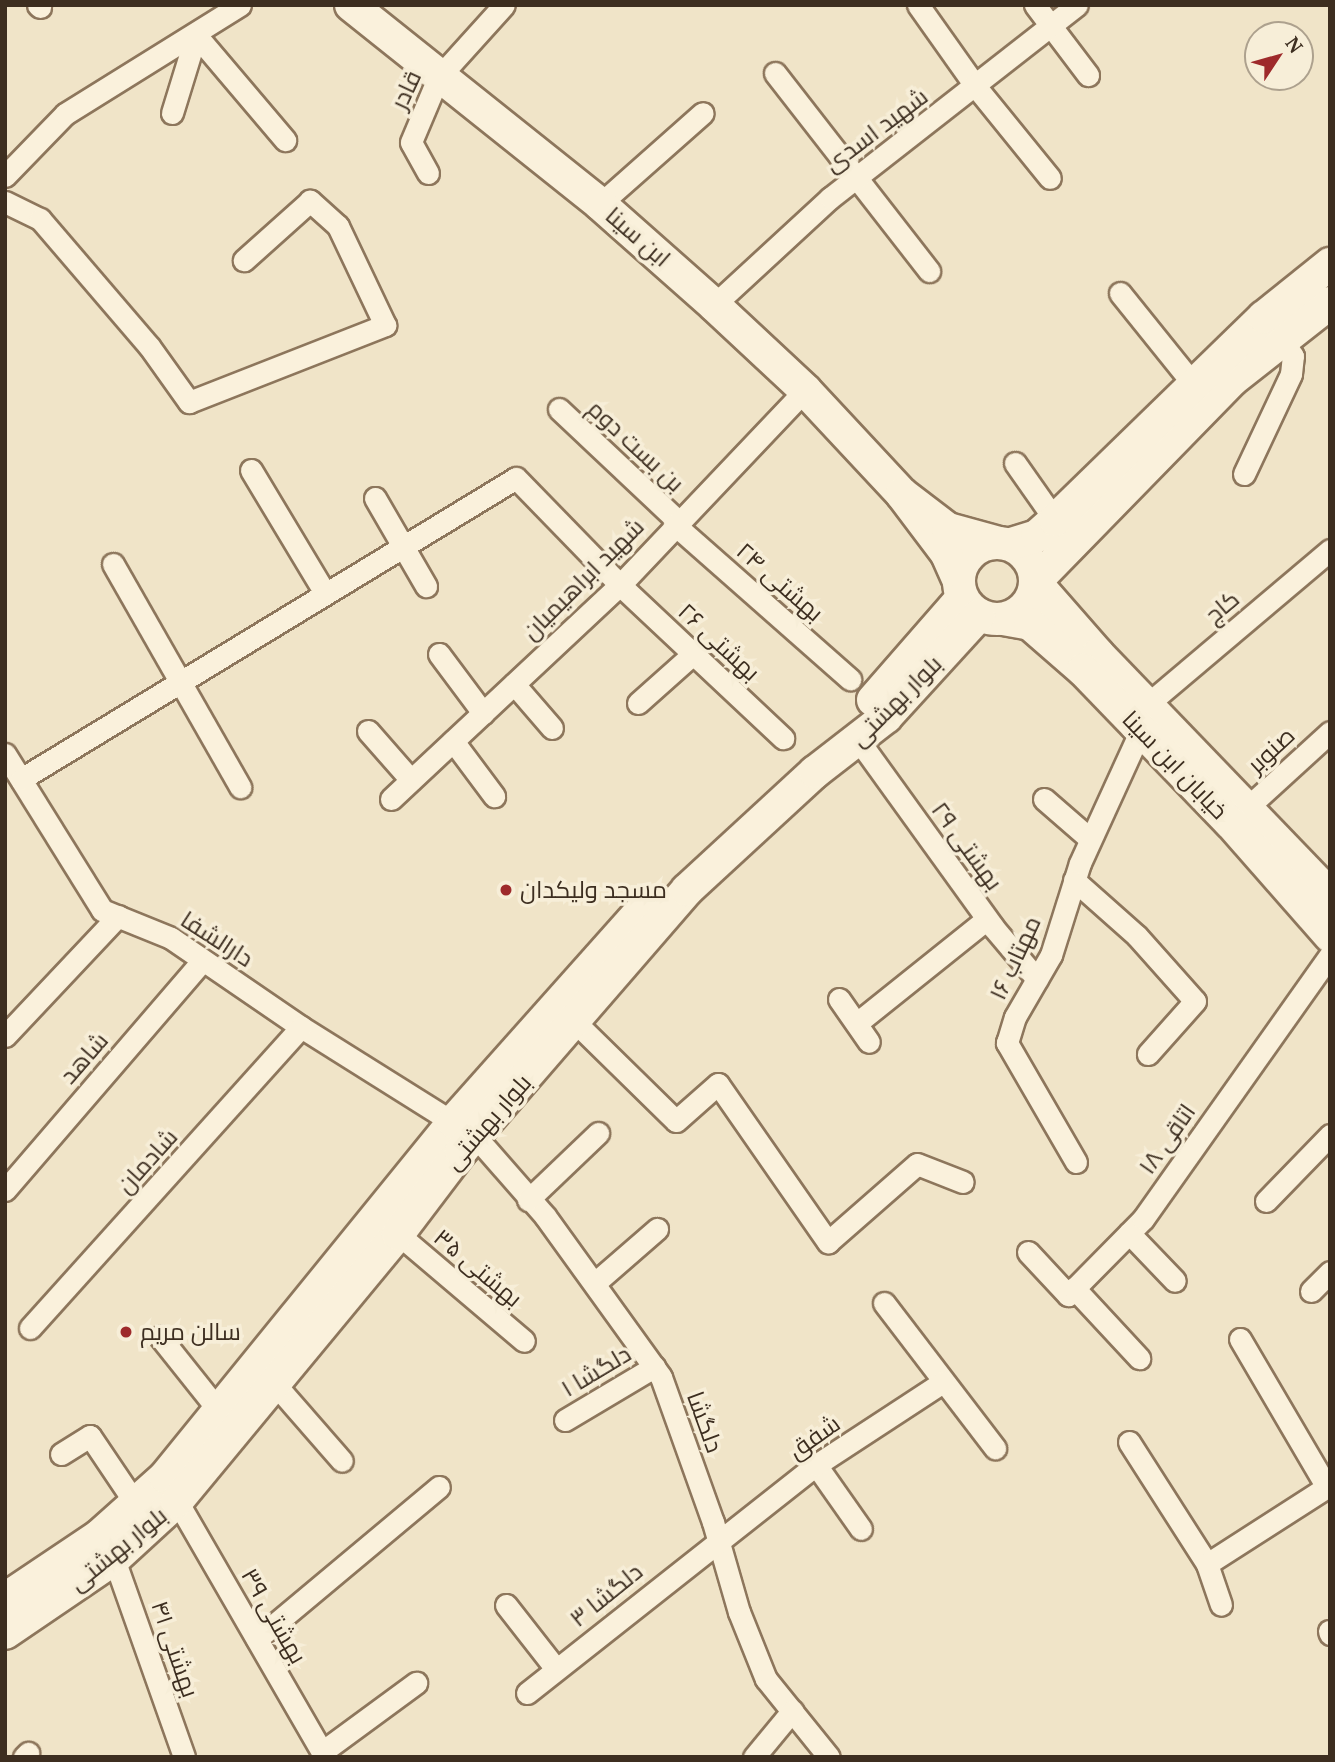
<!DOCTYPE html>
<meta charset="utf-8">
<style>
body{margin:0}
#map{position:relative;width:1335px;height:1762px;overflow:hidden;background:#f0e4c8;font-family:"PT Serif",Cairo,serif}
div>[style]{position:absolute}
.roads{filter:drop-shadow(2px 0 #8d765c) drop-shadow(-2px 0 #8d765c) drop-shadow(0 2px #8d765c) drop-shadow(0 -2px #8d765c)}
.street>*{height:21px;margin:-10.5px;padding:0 10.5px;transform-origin:10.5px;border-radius:10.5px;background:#faf1dc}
.secondary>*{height:32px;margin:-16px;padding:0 16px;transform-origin:16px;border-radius:16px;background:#faf1dc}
.secondary>.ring{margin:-16px;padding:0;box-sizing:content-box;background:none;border:32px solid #faf1dc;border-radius:50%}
.dots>*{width:19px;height:19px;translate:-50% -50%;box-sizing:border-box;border:4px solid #f7eed8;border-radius:50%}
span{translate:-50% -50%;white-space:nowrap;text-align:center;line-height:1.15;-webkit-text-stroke:7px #f7eed8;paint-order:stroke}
.street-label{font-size:24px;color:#3d2e20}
.poi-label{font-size:24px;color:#3d2e20}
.left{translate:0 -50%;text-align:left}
.frame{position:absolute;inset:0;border:7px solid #3d2e20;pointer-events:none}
.north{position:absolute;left:1244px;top:21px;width:70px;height:70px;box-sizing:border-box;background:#f7eed8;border:2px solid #ada18e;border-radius:50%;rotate:54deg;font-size:19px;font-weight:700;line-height:28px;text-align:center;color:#3d2e20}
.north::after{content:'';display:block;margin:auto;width:24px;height:32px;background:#9e2a2b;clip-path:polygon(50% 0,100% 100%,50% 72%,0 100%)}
</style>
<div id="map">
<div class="roads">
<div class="street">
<div style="left:38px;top:5px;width:3px;rotate:45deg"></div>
<div style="left:918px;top:5px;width:100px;rotate:54.7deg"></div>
<div style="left:976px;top:87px;width:117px;rotate:50.9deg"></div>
<div style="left:1035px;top:5px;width:88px;rotate:52.9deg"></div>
<div style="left:775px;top:73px;width:251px;rotate:52.1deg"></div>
<div style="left:172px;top:113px;width:82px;rotate:-72.9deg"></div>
<div style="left:196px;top:35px;width:138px;rotate:49.7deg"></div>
<div style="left:428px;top:173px;width:35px;rotate:-119deg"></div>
<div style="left:411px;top:142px;width:69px;rotate:-67.1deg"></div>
<div style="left:438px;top:78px;width:98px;rotate:-47.9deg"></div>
<div style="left:5px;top:176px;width:86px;rotate:-45.9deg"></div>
<div style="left:65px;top:114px;width:206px;rotate:-31.9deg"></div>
<div style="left:5px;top:202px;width:39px;rotate:26deg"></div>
<div style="left:40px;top:219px;width:167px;rotate:49.4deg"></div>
<div style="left:149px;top:346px;width:69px;rotate:54.5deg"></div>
<div style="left:189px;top:402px;width:211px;rotate:-21.4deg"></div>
<div style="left:385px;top:325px;width:110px;rotate:-115.4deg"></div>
<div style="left:338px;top:226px;width:38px;rotate:-138deg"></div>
<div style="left:310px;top:201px;width:89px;rotate:138.2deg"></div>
<div style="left:600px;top:204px;width:137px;rotate:-41.5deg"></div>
<div style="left:1120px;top:293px;width:118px;rotate:51.2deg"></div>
<div style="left:714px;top:305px;width:158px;rotate:-42.7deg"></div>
<div style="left:830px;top:198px;width:313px;rotate:-38deg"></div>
<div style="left:559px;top:409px;width:163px;rotate:43.3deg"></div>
<div style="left:1015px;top:463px;width:70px;rotate:54.9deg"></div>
<div style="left:251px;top:470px;width:144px;rotate:59deg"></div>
<div style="left:1244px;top:474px;width:110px;rotate:-64.8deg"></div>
<div style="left:1291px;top:374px;width:18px;rotate:-84deg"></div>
<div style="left:1293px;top:356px;width:19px;rotate:-125deg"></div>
<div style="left:375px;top:498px;width:102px;rotate:59.9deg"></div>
<div style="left:674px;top:524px;width:235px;rotate:41.4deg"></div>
<div style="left:113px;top:564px;width:257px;rotate:60.3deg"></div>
<div style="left:439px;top:654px;width:74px;rotate:53.3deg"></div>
<div style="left:514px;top:684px;width:58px;rotate:49.2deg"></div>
<div style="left:638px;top:703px;width:74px;rotate:-41.7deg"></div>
<div style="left:1149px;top:703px;width:237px;rotate:-40.2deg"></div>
<div style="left:368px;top:731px;width:65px;rotate:48.7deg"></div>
<div style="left:453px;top:741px;width:69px;rotate:53.3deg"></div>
<div style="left:859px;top:741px;width:229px;rotate:54.2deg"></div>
<div style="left:993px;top:927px;width:68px;rotate:49.8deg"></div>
<div style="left:5px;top:754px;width:184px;rotate:58.1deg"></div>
<div style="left:102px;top:910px;width:74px;rotate:22.1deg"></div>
<div style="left:171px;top:938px;width:158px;rotate:34.4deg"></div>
<div style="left:301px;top:1027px;width:205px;rotate:32.1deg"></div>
<div style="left:475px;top:1136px;width:106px;rotate:48.8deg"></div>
<div style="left:545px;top:1216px;width:198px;rotate:54.2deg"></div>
<div style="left:661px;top:1377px;width:154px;rotate:70.3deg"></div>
<div style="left:713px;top:1522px;width:94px;rotate:73.9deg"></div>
<div style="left:739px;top:1612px;width:72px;rotate:68.1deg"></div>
<div style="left:766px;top:1679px;width:100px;rotate:51.1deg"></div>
<div style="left:21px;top:779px;width:579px;rotate:-31.3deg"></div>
<div style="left:516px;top:478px;width:149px;rotate:45.8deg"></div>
<div style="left:620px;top:585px;width:224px;rotate:43.2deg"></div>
<div style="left:391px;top:799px;width:313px;rotate:-43.1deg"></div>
<div style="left:620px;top:585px;width:269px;rotate:-46.5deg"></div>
<div style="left:1044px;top:799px;width:61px;rotate:41deg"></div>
<div style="left:1248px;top:807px;width:111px;rotate:-42.4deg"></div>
<div style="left:1074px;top:880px;width:84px;rotate:41.6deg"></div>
<div style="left:1137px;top:936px;width:87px;rotate:48.3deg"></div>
<div style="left:1195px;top:1001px;width:71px;rotate:131.6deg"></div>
<div style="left:839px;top:999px;width:52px;rotate:55.1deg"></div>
<div style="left:575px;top:1022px;width:141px;rotate:44.4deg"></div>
<div style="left:676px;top:1121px;width:56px;rotate:-41.4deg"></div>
<div style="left:718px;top:1084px;width:193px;rotate:55.2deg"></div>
<div style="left:828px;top:1242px;width:118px;rotate:-41.2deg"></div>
<div style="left:917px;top:1164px;width:49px;rotate:21.4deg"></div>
<div style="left:857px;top:1023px;width:166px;rotate:-38.7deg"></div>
<div style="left:5px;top:1036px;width:165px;rotate:-46.7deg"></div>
<div style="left:1076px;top:1162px;width:138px;rotate:-120.1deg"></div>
<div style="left:1007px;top:1043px;width:27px;rotate:-73deg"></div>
<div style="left:1015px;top:1017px;width:72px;rotate:-59.9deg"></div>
<div style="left:1051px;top:955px;width:96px;rotate:-72.5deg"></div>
<div style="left:1080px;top:863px;width:146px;rotate:-65.4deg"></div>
<div style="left:5px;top:1190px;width:303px;rotate:-49.3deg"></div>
<div style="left:528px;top:1200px;width:97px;rotate:-43.7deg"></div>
<div style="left:1266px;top:1201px;width:92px;rotate:-45.9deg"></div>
<div style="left:1129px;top:1233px;width:66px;rotate:46.2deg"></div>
<div style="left:398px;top:1234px;width:165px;rotate:40.3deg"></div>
<div style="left:1028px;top:1252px;width:59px;rotate:47.1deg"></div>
<div style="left:1068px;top:1295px;width:107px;rotate:-45.4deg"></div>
<div style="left:1143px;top:1219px;width:324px;rotate:-54.7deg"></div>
<div style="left:596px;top:1282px;width:81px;rotate:-41deg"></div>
<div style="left:1074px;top:1288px;width:96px;rotate:47.1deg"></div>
<div style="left:1311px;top:1291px;width:27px;rotate:-45deg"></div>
<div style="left:884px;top:1303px;width:183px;rotate:52.6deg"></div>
<div style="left:30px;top:1328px;width:405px;rotate:-48deg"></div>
<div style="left:160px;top:1337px;width:95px;rotate:51.4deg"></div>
<div style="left:1240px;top:1339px;width:172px;rotate:59.6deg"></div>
<div style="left:274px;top:1383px;width:103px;rotate:48.9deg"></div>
<div style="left:565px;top:1420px;width:104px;rotate:-30.8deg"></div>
<div style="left:1129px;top:1442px;width:145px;rotate:57.4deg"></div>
<div style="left:1207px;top:1564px;width:43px;rotate:71.1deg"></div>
<div style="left:61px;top:1454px;width:34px;rotate:-32deg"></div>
<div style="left:90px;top:1436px;width:81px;rotate:56.1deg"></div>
<div style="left:816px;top:1465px;width:78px;rotate:54.9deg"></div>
<div style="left:177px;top:1501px;width:296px;rotate:60deg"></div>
<div style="left:114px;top:1559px;width:210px;rotate:70.5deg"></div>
<div style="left:1207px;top:1564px;width:146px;rotate:-32.7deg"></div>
<div style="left:506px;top:1605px;width:81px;rotate:52deg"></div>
<div style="left:1329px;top:1631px;width:3px;rotate:72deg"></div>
<div style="left:257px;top:1639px;width:237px;rotate:-39.9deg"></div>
<div style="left:527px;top:1693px;width:368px;rotate:-38.3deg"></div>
<div style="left:816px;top:1465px;width:152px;rotate:-33.2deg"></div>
<div style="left:322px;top:1752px;width:117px;rotate:-36.3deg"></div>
<div style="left:24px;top:1757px;width:6px;rotate:-45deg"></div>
<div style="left:754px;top:1757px;width:60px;rotate:-50.4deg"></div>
</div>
<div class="secondary">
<div style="left:351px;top:5px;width:319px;rotate:38.6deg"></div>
<div style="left:600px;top:204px;width:152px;rotate:41.5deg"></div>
<div style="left:714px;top:305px;width:125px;rotate:43deg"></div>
<div style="left:805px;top:390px;width:142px;rotate:47deg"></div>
<div style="left:1330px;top:303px;width:125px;rotate:141.8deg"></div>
<div style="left:1232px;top:380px;width:282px;rotate:134.3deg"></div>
<div style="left:1035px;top:582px;width:96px;rotate:48.8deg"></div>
<div style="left:1098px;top:654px;width:335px;rotate:46.1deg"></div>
<div class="ring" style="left:959px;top:543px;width:44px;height:44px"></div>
<div style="left:1011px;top:544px;width:27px;rotate:-17deg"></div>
<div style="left:1037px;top:536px;width:24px;rotate:-42deg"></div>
<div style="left:1055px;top:520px;width:291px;rotate:-44.2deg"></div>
<div style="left:1264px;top:317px;width:85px;rotate:-38.8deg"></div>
<div style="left:958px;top:579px;width:27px;rotate:-114deg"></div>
<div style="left:947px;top:554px;width:75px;rotate:-126.9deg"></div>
<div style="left:902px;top:494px;width:58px;rotate:37.3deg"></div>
<div style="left:948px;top:529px;width:50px;rotate:15.2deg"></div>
<div style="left:1003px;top:619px;width:27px;rotate:10deg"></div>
<div style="left:1030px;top:624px;width:70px;rotate:41deg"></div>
<div style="left:1083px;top:670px;width:211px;rotate:46deg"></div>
<div style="left:1230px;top:822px;width:152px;rotate:48.7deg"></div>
<div style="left:873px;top:700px;width:135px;rotate:-48.9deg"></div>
<div style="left:5px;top:1599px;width:113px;rotate:-33.8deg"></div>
<div style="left:99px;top:1536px;width:89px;rotate:-41.8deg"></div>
<div style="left:165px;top:1477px;width:457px;rotate:-50.9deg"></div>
<div style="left:453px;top:1122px;width:287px;rotate:-48.3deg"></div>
<div style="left:5px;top:1633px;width:132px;rotate:-34.2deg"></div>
<div style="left:114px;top:1559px;width:86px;rotate:-42.6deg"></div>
<div style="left:177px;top:1501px;width:347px;rotate:-50.4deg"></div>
<div style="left:398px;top:1234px;width:104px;rotate:-52.8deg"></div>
<div style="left:461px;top:1151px;width:345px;rotate:-49.1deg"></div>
<div style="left:687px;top:890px;width:174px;rotate:-42.7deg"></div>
<div style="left:815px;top:772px;width:90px;rotate:-37.8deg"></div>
<div style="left:886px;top:717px;width:138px;rotate:-47.6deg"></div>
</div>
</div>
<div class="dots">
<div style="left:506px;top:890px;background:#9e2a2b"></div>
<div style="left:126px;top:1332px;background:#9e2a2b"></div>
</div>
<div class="street-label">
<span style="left:406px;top:90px;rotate:-65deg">قادر</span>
<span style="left:876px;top:130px;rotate:-37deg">شهید اسدی</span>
<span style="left:638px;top:237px;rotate:41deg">ابن سینا</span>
<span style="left:636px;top:446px;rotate:43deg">بن بست دوم</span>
<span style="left:583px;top:579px;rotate:-45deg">شهید ابراهیمیان</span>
<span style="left:780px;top:582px;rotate:41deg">بهشتی ۲۴</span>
<span style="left:1222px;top:607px;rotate:-40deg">کاج</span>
<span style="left:719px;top:642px;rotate:43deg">بهشتی ۲۶</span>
<span style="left:896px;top:701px;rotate:-45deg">بلوار بهشتی</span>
<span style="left:1271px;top:750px;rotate:-43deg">صنوبر</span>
<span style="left:1175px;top:765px;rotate:46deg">خیابان ابن سینا</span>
<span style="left:967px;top:846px;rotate:54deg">بهشتی ۲۹</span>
<span style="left:217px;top:939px;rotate:33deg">دارالشفا</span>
<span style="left:1015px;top:958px;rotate:-65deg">مهتاب ۱۶</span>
<span style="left:84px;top:1058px;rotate:-49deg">شاهد</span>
<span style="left:488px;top:1122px;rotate:-49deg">بلوار بهشتی</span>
<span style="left:1167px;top:1139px;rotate:-55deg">اتاقی ۱۸</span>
<span style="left:147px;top:1161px;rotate:-48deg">شادمان</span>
<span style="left:478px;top:1268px;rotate:40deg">بهشتی ۳۵</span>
<span style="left:596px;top:1371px;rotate:-31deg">دلگشا ۱</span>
<span style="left:705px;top:1422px;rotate:70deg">دلگشا</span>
<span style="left:814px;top:1437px;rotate:-35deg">شفق</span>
<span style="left:118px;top:1549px;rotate:-39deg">بلوار بهشتی</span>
<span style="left:606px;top:1595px;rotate:-39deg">دلگشا ۳</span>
<span style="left:274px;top:1616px;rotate:60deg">بهشتی ۳۹</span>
<span style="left:175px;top:1649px;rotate:71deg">بهشتی ۴۱</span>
</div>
<div class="poi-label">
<span class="left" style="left:520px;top:890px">مسجد ولیکدان</span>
<span class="left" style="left:140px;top:1332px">سالن مریم</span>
</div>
<div class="frame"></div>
<div class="north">N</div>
</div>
